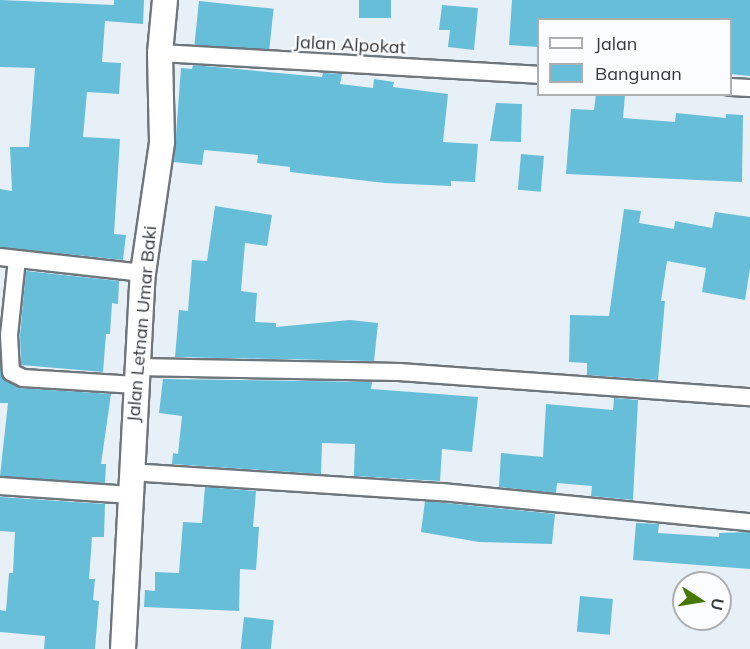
<!DOCTYPE html>
<style>
body{margin:0}
#map{position:relative;width:750px;height:649px;overflow:hidden;background:#e7f0f7;font-family:Mulish,sans-serif}
div>[style]{position:absolute}
.building>*{inset:0;background:#66bed9;transform-origin:0 0}
.roads{filter:drop-shadow(2px 0 #6e767c) drop-shadow(-2px 0 #6e767c) drop-shadow(0 2px #6e767c) drop-shadow(0 -2px #6e767c)}
.street>*{height:16px;margin:-8px;padding:0 8px;transform-origin:8px;border-radius:8px;background:#fff}
.secondary>*{height:24px;margin:-12px;padding:0 12px;transform-origin:12px;border-radius:12px;background:#fff}
span{translate:-50% -50%;white-space:nowrap;text-align:center;line-height:1.15;-webkit-text-stroke:4.5px #fafcfe;paint-order:stroke}
.street-label{font-size:18px;color:#36393c}
.legend{position:absolute;left:537px;top:18px;width:195px;height:78px;box-sizing:border-box;background:#fafcfe;border:2px solid #acaeb0;margin:0;padding:8px 10px;list-style:none;font-size:18px;color:#36393c}
.legend li{display:flex;align-items:center;gap:12px;height:30px}
.legend b{width:30px;border:2px solid #acaeb0}
.north{position:absolute;left:672px;top:571px;width:60px;height:60px;box-sizing:border-box;background:#fafcfe;border:2px solid #acaeb0;border-radius:50%;rotate:102deg;font-size:16px;font-weight:700;line-height:24px;text-align:center;color:#36393c}
.north::after{content:'';display:block;margin:auto;width:21px;height:27px;background:#467700;clip-path:polygon(50% 0,100% 100%,50% 72%,0 100%)}
</style>
<div id="map">
<div class="building">
<div style="clip-path:polygon(0 0,114px 5px,114px 0,144px 0,143px 24px,105px 21px,102px 62px,121px 63px,119px 94px,87px 92px,83px 137px,120px 139px,114px 234px,126px 235px,123px 260px,0 247px,0 189px,12px 191px,10px 147px,29px 147px,35px 68px,0 67px)"></div>
<div style="left:359px;top:0;width:32px;height:18px"></div>
<div style="clip-path:polygon(512px 0,750px 0,750px 76px,730px 74px,730px 20px,538px 20px,538px 47px,509px 45px)"></div>
<div style="left:199px;top:1px;width:75px;height:44px;rotate:6deg"></div>
<div style="clip-path:polygon(442px 5px,478px 8px,474px 50px,448px 47px,450px 30px,439px 30px)"></div>
<div style="clip-path:polygon(193px 65px,322px 77px,323px 73px,342px 74px,340px 84px,373px 88px,374px 79px,394px 82px,393px 87px,448px 94px,443px 142px,478px 144px,475px 182px,451px 181px,451px 186px,385px 183px,290px 172px,290px 167px,257px 163px,258px 155px,204px 150px,202px 165px,174px 162px,181px 68px,192px 69px)"></div>
<div style="clip-path:polygon(596px 94px,625px 95px,623px 118px,675px 122px,676px 113px,726px 118px,726px 114px,743px 115px,742px 182px,566px 174px,571px 109px,594px 110px)"></div>
<div style="clip-path:polygon(496px 103px,522px 104px,521px 142px,490px 141px)"></div>
<div style="left:521px;top:154px;width:23px;height:36px;rotate:5deg"></div>
<div style="clip-path:polygon(215px 206px,272px 215px,267px 246px,245px 243px,241px 291px,257px 293px,255px 322px,276px 323px,276px 327px,350px 320px,378px 323px,374px 361px,175px 357px,179px 310px,188px 311px,192px 260px,207px 261px)"></div>
<div style="clip-path:polygon(624px 209px,641px 211px,639px 223px,674px 229px,675px 221px,712px 228px,715px 212px,750px 217px,750px 268px,745px 300px,702px 292px,706px 268px,667px 261px,661px 301px,665px 301px,658px 380px,587px 375px,587px 363px,569px 362px,570px 315px,609px 316px)"></div>
<div style="clip-path:polygon(26px 271px,119px 281px,118px 304px,112px 303px,110px 334px,106px 334px,103px 372px,21px 365px,20px 335px)"></div>
<div style="clip-path:polygon(0 363px,3px 378px,19px 388px,111px 394px,101px 464px,106px 464px,105px 483px,0 476px,8px 403px,0 403px)"></div>
<div style="clip-path:polygon(163px 379px,372px 382px,371px 389px,478px 397px,472px 452px,442px 449px,440px 481px,354px 476px,355px 444px,322px 443px,321px 474px,172px 464px,173px 453px,178px 454px,182px 416px,159px 413px)"></div>
<div style="clip-path:polygon(614px 398px,638px 400px,633px 500px,591px 496px,592px 486px,557px 483px,556px 493px,499px 487px,501px 453px,543px 457px,546px 404px,613px 410px)"></div>
<div style="clip-path:polygon(205px 487px,256px 491px,253px 527px,259px 527px,256px 570px,240px 569px,239px 611px,144px 607px,145px 590px,155px 591px,155px 572px,179px 573px,183px 522px,202px 523px)"></div>
<div style="clip-path:polygon(0 497px,105px 504px,104px 537px,92px 537px,89px 579px,95px 579px,93px 600px,99px 601px,95px 649px,44px 649px,45px 636px,0 632px,0 610px,6px 611px,9px 573px,13px 573px,15px 532px,0 531px)"></div>
<div style="clip-path:polygon(425px 501px,555px 514px,552px 544px,479px 542px,421px 532px)"></div>
<div style="clip-path:polygon(636px 523px,659px 524px,658px 533px,719px 537px,719px 533px,750px 532px,750px 569px,633px 560px)"></div>
<div style="left:580px;top:596px;width:33px;height:36px;rotate:5deg"></div>
<div style="left:244px;top:617px;width:30px;height:32px;rotate:6deg"></div>
</div>
<div class="roads">
<div class="street">
<div style="left:160px;top:53px;width:379px;rotate:3.3deg"></div>
<div style="left:730px;top:87px;width:20px;rotate:3deg"></div>
<div style="left:0;top:257px;width:144px;rotate:6.4deg"></div>
<div style="left:17px;top:259px;width:76px;rotate:96deg"></div>
<div style="left:9px;top:335px;width:37px;rotate:87deg"></div>
<div style="left:11px;top:372px;width:13px;rotate:27deg"></div>
<div style="left:23px;top:378px;width:113px;rotate:3.5deg"></div>
<div style="left:137px;top:367px;width:262px;rotate:1.1deg"></div>
<div style="left:399px;top:372px;width:352px;rotate:4.1deg"></div>
<div style="left:130px;top:472px;width:313px;rotate:3.7deg"></div>
<div style="left:442px;top:492px;width:309px;rotate:5.6deg"></div>
<div style="left:0;top:486px;width:131px;rotate:3.9deg"></div>
</div>
<div class="secondary">
<div style="left:123px;top:649px;width:377px;rotate:-87deg"></div>
<div style="left:143px;top:273px;width:132px;rotate:-81.7deg"></div>
<div style="left:162px;top:142px;width:89px;rotate:-91.3deg"></div>
<div style="left:160px;top:53px;width:53px;rotate:-84.6deg"></div>
</div>
</div>
<div class="street-label">
<span style="left:350px;top:45px;rotate:3deg">Jalan Alpokat</span>
<span style="left:142px;top:324px;rotate:-85deg">Jalan Letnan Umar Baki</span>
</div>
<ul class="legend">
<li><b style="height:8px;background:#fff"></b>Jalan</li>
<li><b style="height:16px;background:#66bed9"></b>Bangunan</li>
</ul>
<div class="north">U</div>
</div>
